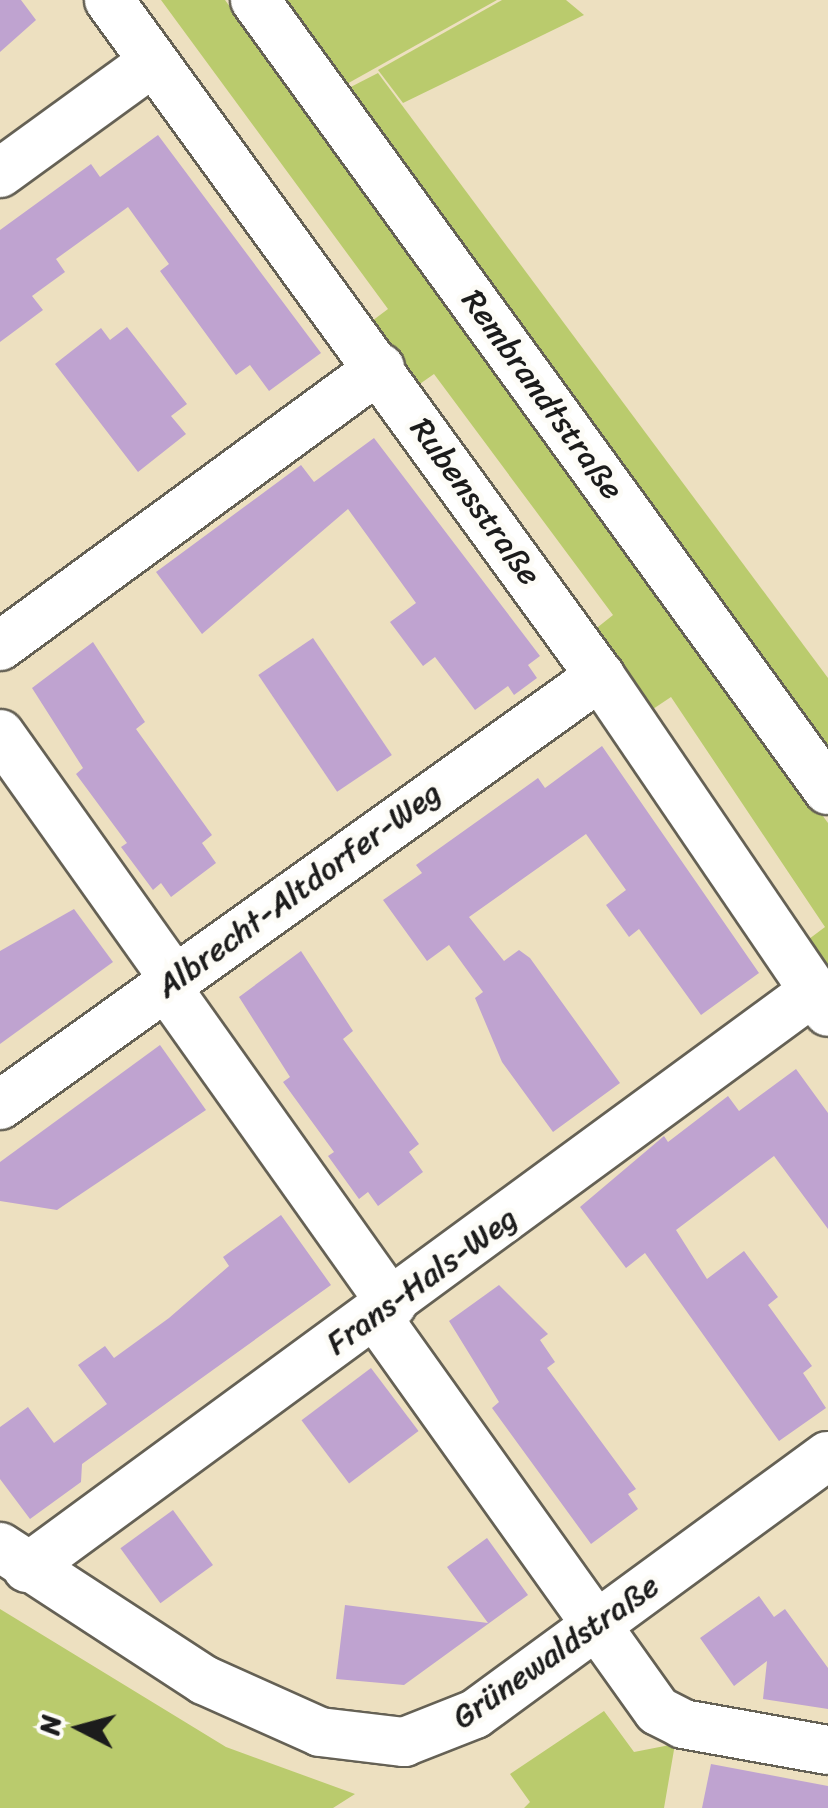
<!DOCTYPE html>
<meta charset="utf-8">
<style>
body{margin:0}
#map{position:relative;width:828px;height:1808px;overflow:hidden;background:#ede0c0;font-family:Sriracha,sans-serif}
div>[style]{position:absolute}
.green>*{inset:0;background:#bacb6d}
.building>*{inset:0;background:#bfa3d0;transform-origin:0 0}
.roads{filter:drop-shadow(2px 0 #656155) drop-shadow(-2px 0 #656155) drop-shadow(0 2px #656155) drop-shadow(0 -2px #656155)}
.minor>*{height:48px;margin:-24px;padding:0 24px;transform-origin:24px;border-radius:24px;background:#fff}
span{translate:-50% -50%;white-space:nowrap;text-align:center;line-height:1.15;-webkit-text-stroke:10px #fdfcf7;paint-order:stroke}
.street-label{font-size:32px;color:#1c1c1c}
.north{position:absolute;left:30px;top:1678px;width:100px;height:100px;-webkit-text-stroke:8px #fdfcf7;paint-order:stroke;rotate:276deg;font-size:28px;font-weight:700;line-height:40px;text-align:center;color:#1c1c1c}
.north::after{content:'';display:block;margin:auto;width:35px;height:45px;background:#1c1c1c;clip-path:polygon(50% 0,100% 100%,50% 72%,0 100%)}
</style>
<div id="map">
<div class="green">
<div style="clip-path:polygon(161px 0,225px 0,828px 823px,828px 978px,805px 942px,825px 927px,671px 697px,650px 711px,593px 631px,613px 615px,434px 374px,414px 388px,368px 324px,388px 309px)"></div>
<div style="clip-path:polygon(274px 0,497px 0,336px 90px)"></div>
<div style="clip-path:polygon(502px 0,566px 0,584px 15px,403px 103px,378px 70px)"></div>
<div style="clip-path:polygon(378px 73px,828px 678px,828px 756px,339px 93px)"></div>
<div style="clip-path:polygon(0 1609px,226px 1747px,355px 1794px,333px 1808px,0 1808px)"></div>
<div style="clip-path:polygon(604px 1711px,634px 1752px,675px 1744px,664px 1808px,524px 1808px,530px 1802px,510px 1774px)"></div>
</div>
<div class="building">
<div style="clip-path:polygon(0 0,21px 0,36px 20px,0 52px)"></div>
<div style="clip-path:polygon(158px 135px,321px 353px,269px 391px,250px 365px,236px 375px,160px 271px,169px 264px,128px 207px,56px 259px,65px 272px,32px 296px,43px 310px,0 342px,0 230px,91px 164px,100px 177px)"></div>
<div style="clip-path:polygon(127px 327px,187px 404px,171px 416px,186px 434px,138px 472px,55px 364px,101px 328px,110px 340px)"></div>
<div style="clip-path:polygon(374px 438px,540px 656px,528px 665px,537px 678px,514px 695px,508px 686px,475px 710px,435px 657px,423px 666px,390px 622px,416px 603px,348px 509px,202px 634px,156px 572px,301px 465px,314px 482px)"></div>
<div style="left:313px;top:638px;width:141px;height:66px;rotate:56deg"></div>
<div style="clip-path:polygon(93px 642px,145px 722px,136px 729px,212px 835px,202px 843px,216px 863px,171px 897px,161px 883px,153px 890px,121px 847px,127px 843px,76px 774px,83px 768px,32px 688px)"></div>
<div style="clip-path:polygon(602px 746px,759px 973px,701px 1015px,639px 929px,629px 937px,606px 905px,626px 890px,586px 834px,469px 917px,504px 961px,519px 950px,530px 958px,620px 1083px,553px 1132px,502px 1062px,475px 998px,483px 992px,449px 945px,427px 961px,383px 900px,422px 873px,416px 865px,538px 778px,545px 788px)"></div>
<div style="clip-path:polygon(74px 909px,113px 962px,0 1044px,0 951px)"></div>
<div style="clip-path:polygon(301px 951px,353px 1031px,343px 1039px,419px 1144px,409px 1152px,423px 1172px,378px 1206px,368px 1192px,359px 1199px,328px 1156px,334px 1152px,283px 1082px,290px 1077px,239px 997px)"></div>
<div style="clip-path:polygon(160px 1045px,206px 1110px,57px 1210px,0 1201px,0 1162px)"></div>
<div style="clip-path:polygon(796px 1069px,828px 1113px,828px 1229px,774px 1156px,676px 1230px,707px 1279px,744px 1251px,778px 1297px,768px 1305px,812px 1366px,803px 1373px,826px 1408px,779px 1441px,645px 1253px,626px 1268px,580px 1207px,664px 1136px,668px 1142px,728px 1096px,739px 1111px)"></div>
<div style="clip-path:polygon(281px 1215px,331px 1285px,82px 1464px,81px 1482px,30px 1519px,0 1479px,0 1427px,28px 1407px,54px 1443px,107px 1404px,78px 1365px,105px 1346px,114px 1358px,169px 1318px,229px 1266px,223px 1257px)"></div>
<div style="clip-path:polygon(499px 1285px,548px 1334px,540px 1340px,555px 1362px,547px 1368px,636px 1489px,628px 1494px,638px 1509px,591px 1544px,492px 1408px,499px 1402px,449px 1321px)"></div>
<div style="left:371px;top:1368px;width:79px;height:87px;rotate:53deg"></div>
<div style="left:173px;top:1510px;width:68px;height:65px;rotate:54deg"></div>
<div style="clip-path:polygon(487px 1538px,528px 1595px,404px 1685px,336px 1679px,345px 1605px,488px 1623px,447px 1567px)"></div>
<div style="clip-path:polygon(759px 1596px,774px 1617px,785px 1609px,828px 1668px,828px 1709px,763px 1699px,767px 1661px,734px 1686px,700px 1638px)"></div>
<div style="clip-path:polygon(711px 1764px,828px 1786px,828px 1808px,702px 1808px)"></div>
</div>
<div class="roads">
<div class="minor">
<div style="left:109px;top:0;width:835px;rotate:54.01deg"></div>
<div style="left:600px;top:676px;width:406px;rotate:55.8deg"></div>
<div style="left:255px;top:0;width:976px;rotate:54.05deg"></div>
<div style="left:0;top:173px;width:189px;rotate:-36deg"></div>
<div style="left:0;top:646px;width:471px;rotate:-36.2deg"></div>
<div style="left:0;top:734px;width:301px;rotate:54.6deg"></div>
<div style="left:165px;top:985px;width:392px;rotate:54.6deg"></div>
<div style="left:0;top:1105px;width:738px;rotate:-35.56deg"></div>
<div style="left:376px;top:1316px;width:485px;rotate:54.5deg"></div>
<div style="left:658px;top:1711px;width:28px;rotate:27deg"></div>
<div style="left:683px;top:1724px;width:147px;rotate:10.2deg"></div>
<div style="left:0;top:1547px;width:244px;rotate:33.1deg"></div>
<div style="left:204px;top:1680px;width:127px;rotate:24.1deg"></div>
<div style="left:320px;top:1732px;width:85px;rotate:6.8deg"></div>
<div style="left:404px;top:1742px;width:76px;rotate:-21.5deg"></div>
<div style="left:475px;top:1714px;width:437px;rotate:-36.2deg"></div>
<div style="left:27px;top:1568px;width:976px;rotate:-36.25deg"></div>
</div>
</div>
<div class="street-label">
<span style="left:542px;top:395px;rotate:54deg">Rembrandtstraße</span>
<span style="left:475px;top:502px;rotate:54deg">Rubensstraße</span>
<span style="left:299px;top:890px;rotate:-36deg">Albrecht-Altdorfer-Weg</span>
<span style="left:422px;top:1281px;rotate:-36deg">Frans-Hals-Weg</span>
<span style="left:556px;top:1652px;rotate:-35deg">Grünewaldstraße</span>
</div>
<div class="north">N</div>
</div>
